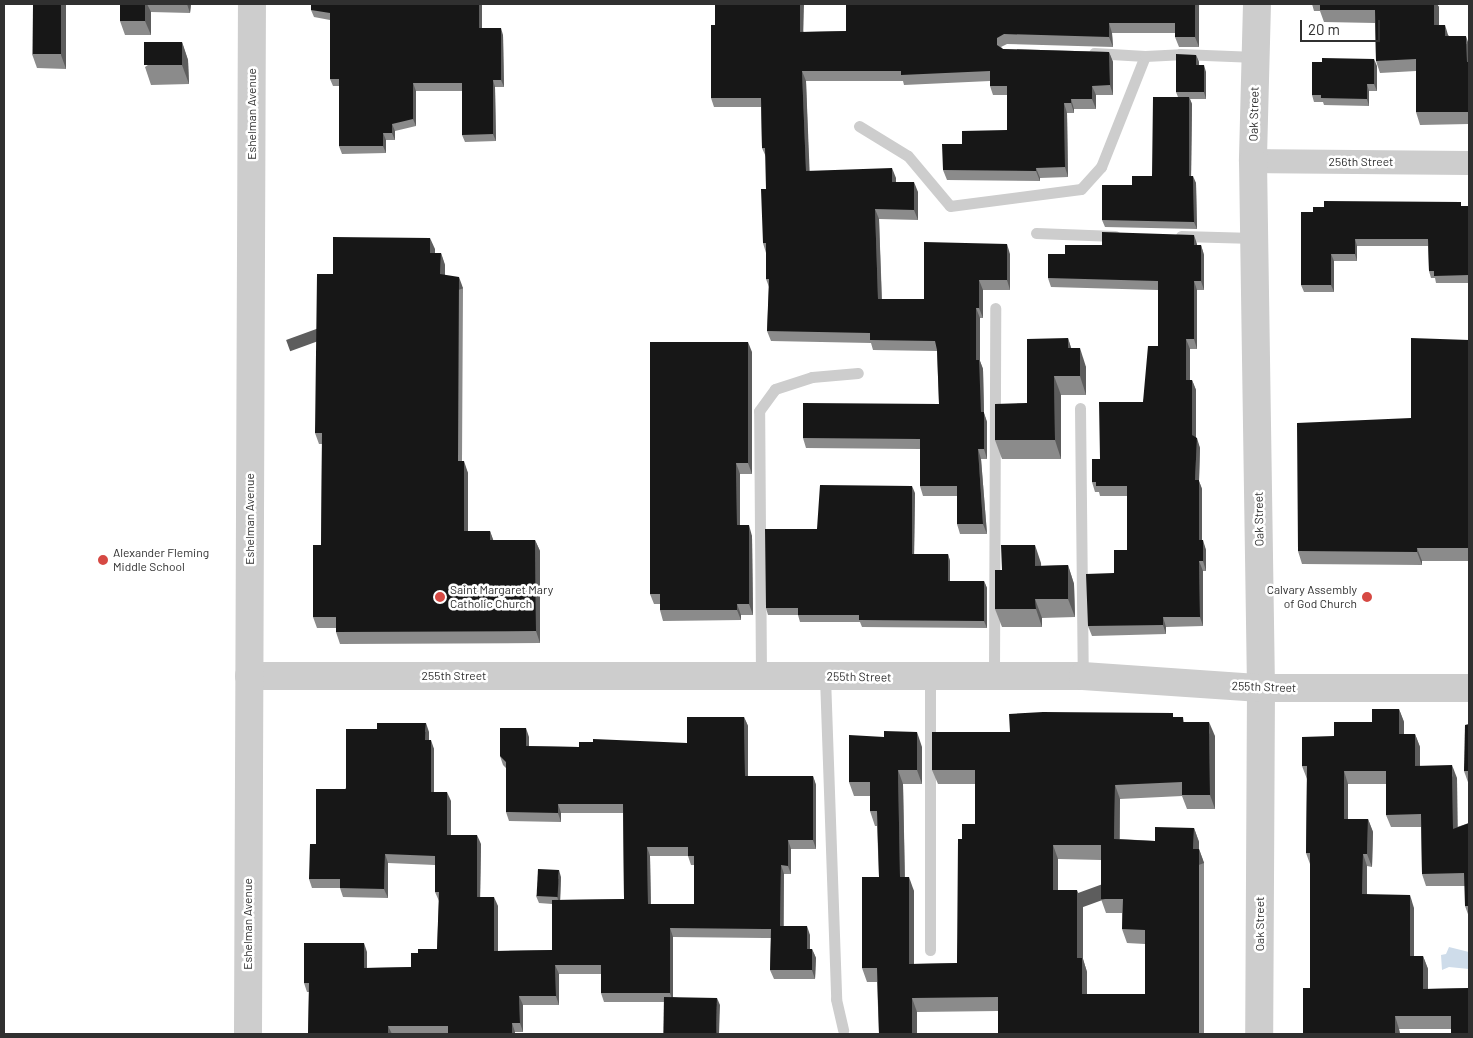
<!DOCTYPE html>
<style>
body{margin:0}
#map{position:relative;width:1473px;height:1038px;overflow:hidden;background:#fff;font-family:Barlow,sans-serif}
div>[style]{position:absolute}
.water>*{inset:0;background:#cedcea}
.service>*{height:11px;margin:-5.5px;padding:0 5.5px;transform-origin:5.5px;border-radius:5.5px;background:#cdcdcd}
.minor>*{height:24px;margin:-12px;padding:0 12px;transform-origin:12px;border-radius:12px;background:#cdcdcd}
.tertiary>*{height:28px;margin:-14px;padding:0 14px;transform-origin:14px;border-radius:14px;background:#cdcdcd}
.wall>*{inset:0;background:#8b8b8b}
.shaded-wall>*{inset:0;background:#5d5d5d;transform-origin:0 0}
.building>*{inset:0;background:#171717;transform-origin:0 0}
.dots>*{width:14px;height:14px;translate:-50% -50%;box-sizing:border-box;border:2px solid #fff;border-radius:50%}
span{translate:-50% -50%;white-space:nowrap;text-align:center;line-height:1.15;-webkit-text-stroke:5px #fff;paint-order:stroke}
.street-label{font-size:12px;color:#303030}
.poi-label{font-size:12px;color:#303030}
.left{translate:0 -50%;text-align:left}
.right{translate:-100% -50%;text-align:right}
.frame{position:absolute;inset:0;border:5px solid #303030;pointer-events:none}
.scale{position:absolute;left:1300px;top:20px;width:80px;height:22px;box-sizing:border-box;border:2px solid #303030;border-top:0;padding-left:6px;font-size:15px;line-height:18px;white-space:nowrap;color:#303030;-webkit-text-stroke:4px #fff;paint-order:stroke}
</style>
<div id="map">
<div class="water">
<div style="clip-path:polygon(1449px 947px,1469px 952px,1469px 969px,1449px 967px,1442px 970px,1441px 955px,1446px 954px)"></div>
</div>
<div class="service">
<div style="left:1094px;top:53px;width:51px;rotate:3.4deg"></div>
<div style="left:859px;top:126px;width:57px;rotate:31.5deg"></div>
<div style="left:908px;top:156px;width:65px;rotate:50deg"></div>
<div style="left:950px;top:206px;width:132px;rotate:-7.4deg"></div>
<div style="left:1081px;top:189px;width:30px;rotate:-48deg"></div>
<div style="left:1101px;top:167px;width:119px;rotate:-68.4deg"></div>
<div style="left:1145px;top:56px;width:35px;rotate:-3deg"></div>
<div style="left:1180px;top:54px;width:76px;rotate:2.3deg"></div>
<div style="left:1036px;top:233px;width:79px;rotate:2.2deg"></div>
<div style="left:1181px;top:236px;width:73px;rotate:1.6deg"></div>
<div style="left:1080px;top:408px;width:268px;rotate:89.4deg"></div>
<div style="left:761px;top:676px;width:265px;rotate:-90.4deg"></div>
<div style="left:759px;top:411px;width:27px;rotate:-54deg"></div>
<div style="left:775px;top:389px;width:39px;rotate:-18deg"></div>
<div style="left:812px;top:377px;width:46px;rotate:-5deg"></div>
<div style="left:994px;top:676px;width:368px;rotate:-89.8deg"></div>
<div style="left:825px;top:677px;width:322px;rotate:88deg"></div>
<div style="left:836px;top:999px;width:32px;rotate:77deg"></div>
<div style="left:930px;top:678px;width:272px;rotate:90deg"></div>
</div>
<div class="minor">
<div style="left:1253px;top:161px;width:216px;rotate:0.5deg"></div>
</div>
<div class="tertiary">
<div style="left:1257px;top:4px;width:157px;rotate:91.5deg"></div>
<div style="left:1253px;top:161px;width:527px;rotate:89.13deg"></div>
<div style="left:1261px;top:688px;width:346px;rotate:90.3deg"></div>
<div style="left:249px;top:676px;width:834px"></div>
<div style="left:1083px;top:676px;width:178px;rotate:3.9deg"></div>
<div style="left:1261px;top:688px;width:208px"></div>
<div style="left:248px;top:1034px;width:1030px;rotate:-89.78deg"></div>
</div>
<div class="wall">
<div style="clip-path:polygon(33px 4px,66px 4px,66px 69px,37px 68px,32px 54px)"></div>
<div style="clip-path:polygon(120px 4px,191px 4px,190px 13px,151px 12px,151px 35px,125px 35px,120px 21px)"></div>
<div style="clip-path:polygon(311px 4px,482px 4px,482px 28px,503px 35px,504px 87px,495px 87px,496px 141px,465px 142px,462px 135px,462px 91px,416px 91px,416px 126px,395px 131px,395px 140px,386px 140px,386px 153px,342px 154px,339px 146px,339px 86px,333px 86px,330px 79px,330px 20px,314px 17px,311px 10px)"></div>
<div style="clip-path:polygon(1199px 4px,1199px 47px,1179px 47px,1175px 37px,1175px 33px,1112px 33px,1113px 47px,1007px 44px,1001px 47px,1003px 49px,1109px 52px,1113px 62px,1113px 95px,1096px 95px,1096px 109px,1074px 109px,1074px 113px,1067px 113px,1068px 177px,1040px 178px,1040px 181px,947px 180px,943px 170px,962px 144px,1007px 130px,1007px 95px,993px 95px,990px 86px,990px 81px,904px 85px,903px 81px,806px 81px,809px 171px,896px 178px,896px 182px,918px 192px,918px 220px,879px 219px,882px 299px,924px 299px,1010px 254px,1010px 290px,983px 290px,983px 318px,980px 318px,980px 361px,983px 369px,984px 413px,987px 422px,987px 459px,981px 459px,987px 534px,960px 534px,957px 524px,957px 496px,923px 496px,920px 486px,920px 449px,806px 448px,803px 438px,939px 404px,937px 351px,873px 350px,871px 343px,771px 341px,767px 331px,769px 287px,766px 279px,766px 253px,763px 243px,766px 189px,766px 157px,762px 148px,761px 107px,714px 107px,711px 98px,715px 25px,755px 5px,804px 32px,846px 31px)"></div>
<div style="clip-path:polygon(1312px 4px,1437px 4px,1439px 7px,1439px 25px,1449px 36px,1469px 45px,1469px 124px,1420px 125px,1416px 112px,1416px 71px,1380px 73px,1376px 61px,1375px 23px,1324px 22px,1320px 11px,1314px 11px)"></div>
<div style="clip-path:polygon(182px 42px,188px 60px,189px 84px,151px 85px,145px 67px)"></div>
<div style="clip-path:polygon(1196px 55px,1199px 62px,1199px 65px,1206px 72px,1206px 99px,1190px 99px,1192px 104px,1191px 176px,1196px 183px,1197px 229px,1105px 227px,1102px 220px,1132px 185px,1152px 176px,1178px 97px,1176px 92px)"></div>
<div style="clip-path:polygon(1377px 66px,1377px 91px,1369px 91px,1369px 106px,1324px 105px,1323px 102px,1314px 102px,1312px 95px)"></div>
<div style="clip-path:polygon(1469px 206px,1469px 283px,1436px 283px,1435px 278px,1431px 278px,1429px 271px,1428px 246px,1357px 246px,1357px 261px,1334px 261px,1334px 292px,1304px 292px,1301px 285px,1313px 212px)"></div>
<div style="clip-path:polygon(1197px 244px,1197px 245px,1201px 245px,1204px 255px,1204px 290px,1197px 290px,1197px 349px,1190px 349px,1190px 380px,1192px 380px,1196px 390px,1196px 438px,1200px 448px,1199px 481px,1202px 489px,1202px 540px,1206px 550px,1206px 571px,1203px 571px,1203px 626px,1166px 627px,1166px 634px,1092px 636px,1088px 626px,1114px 573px,1127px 550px,1127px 496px,1100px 496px,1099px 492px,1095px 492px,1092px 482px,1100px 459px,1143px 402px,1158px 346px,1158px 290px,1051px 287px,1048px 278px,1065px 254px)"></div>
<div style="clip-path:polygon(435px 249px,435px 253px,441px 253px,445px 265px,445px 275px,463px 288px,462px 461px,468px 473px,468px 531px,490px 531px,493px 540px,535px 540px,540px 551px,540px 643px,340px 644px,336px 632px,336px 628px,317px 628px,313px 617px,321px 545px,322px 444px,319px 444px,315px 433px,333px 274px)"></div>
<div style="clip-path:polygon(1068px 338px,1071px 348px,1086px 367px,1086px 395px,1061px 395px,1061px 459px,1002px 459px,995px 440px,1027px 403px)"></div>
<div style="clip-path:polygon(1469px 340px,1469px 561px,1422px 561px,1422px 565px,1302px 564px,1298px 551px,1411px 418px)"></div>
<div style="clip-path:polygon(752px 352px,752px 474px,740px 474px,740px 525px,752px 536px,753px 615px,741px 615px,741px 620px,663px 621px,660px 610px,660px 604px,654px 604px,650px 594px)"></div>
<div style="clip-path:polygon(915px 493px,914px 554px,948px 554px,950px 561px,950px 581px,984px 581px,987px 588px,987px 628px,862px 627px,860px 622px,800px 622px,798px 615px,768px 615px,766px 608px,817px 529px)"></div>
<div style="clip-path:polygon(1041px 563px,1041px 566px,1068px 565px,1074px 584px,1075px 617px,1042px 618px,1042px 627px,1002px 627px,995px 609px,1002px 570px)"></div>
<div style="clip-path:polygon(1399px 709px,1404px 722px,1404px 734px,1415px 734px,1420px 747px,1420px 766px,1457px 778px,1457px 827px,1469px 823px,1469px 917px,1465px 906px,1465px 886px,1426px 886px,1422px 874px,1421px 827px,1391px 827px,1386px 815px,1386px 784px,1348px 784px,1348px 819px,1368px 819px,1373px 832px,1372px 867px,1367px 866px,1367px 894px,1414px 908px,1414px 956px,1423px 956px,1428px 969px,1428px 989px,1469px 988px,1451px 1029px,1399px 1029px,1400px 1034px,1303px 1034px,1310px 988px,1310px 864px,1306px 853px,1307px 779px,1302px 766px,1334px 736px,1372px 722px)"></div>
<div style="clip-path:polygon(evenodd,744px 717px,748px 726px,748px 776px,813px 776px,816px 785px,816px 849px,791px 849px,791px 874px,784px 874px,784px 926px,810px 935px,810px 949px,812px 949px,816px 958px,815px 979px,774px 979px,770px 970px,771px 938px,673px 937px,673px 997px,720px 1005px,664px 1002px,604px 1002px,601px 993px,601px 974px,559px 974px,559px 1005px,523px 1005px,523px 1032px,515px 1032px,515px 1034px,308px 1034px,309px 992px,307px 992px,304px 983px,367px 952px,367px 968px,411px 967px,418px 953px,437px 949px,439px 901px,435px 892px,435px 865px,388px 863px,388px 898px,343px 897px,340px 888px,312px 888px,309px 879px,316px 844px,377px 729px,429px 732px,429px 740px,434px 749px,434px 792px,451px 801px,451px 835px,481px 844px,480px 897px,498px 906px,498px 951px,552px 950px,552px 904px,539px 903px,536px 896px,561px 877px,560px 900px,624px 899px,623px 813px,561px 813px,561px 822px,509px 821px,506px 812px,506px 768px,503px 765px,500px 756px,529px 737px,529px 746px,579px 747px,687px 743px,744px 717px,650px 856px,688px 856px,691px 865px,694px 865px,694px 904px,651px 904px,650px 856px)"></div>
<div style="clip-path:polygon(evenodd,1174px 717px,1183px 717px,1184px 722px,1215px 736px,1215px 809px,1187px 809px,1182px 796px,1120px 799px,1120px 839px,1155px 841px,1194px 828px,1199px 842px,1199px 849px,1204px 863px,1204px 1034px,998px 1011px,917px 1012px,917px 1034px,879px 1034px,877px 982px,867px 982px,862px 968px,879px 877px,877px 826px,875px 826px,870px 811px,870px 796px,854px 796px,849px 782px,922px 747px,922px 784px,903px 784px,905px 877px,914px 891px,914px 964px,957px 963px,962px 839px,975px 824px,975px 784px,938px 784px,932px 770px,1010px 732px,1174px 717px,1058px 859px,1101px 860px,1101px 899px,1106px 913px,1122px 913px,1122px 929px,1127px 943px,1145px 944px,1145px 994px,1087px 994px,1087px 972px,1083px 959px,1083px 905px,1058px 890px,1058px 859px)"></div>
<div style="clip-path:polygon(1469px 724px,1469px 785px,1464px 771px)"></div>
</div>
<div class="shaded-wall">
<div style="clip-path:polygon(61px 4px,66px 4px,66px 69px,61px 55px)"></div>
<div style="clip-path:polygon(145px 4px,147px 4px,151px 12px,151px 35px,145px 21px)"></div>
<div style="clip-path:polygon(187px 4px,191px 4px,190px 13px)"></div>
<div style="clip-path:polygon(479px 4px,482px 4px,482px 35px,479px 28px)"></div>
<div style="clip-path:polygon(800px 4px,804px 4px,803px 42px,800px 32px)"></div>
<div style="clip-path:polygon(1195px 4px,1199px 4px,1199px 47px,1195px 37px)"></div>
<div style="clip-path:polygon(1434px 4px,1437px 4px,1439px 7px,1439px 38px,1434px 25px)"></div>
<div style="clip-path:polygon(1109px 23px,1112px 33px,1113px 47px,1109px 37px)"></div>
<div style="clip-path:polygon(1445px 25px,1449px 38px,1445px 36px)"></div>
<div style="clip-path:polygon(501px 28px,503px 35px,504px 87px,501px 80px)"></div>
<div style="clip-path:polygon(1466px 36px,1469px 45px,1469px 68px,1467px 62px)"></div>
<div style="clip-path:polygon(182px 42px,188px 60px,189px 84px,182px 65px)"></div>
<div style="clip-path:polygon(1109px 52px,1113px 62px,1113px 95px,1110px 85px)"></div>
<div style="clip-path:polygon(1196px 55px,1199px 62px,1199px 72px,1196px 65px)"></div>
<div style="clip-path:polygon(1374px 59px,1377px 66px,1377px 91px,1374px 84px)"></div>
<div style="clip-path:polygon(1204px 65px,1206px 72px,1206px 99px,1204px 92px)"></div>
<div style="clip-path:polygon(802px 71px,806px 81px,810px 181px,806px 171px)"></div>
<div style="clip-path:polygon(493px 80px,495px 87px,496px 141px,493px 134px)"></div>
<div style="clip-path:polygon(413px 83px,416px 91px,416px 126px,413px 119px)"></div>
<div style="clip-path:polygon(1367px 84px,1369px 91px,1369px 106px,1367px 99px)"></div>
<div style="clip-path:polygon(1092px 86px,1096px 95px,1096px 109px,1092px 99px)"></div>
<div style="clip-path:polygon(1189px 97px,1192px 104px,1191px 183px,1189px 176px)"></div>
<div style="clip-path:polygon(1071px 99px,1074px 109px,1074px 113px,1071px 103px)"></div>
<div style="clip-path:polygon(1064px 103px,1067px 113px,1068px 177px,1065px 167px)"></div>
<div style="clip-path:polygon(392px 124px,395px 131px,395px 140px,392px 133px)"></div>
<div style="clip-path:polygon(383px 133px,386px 140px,386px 153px,383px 146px)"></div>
<div style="clip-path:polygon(892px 168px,896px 178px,896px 192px,892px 182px)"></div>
<div style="clip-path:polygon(1036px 168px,1040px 178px,1040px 181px,1036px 171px)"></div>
<div style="clip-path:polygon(1193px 176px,1196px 183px,1197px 229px,1194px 222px)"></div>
<div style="clip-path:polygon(914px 182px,918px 192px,918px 220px,914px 210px)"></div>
<div style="clip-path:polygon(875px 209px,879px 219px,882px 309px,878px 299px)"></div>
<div style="clip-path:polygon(1194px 235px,1197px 244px,1197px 255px,1194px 245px)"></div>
<div style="clip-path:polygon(430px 238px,435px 249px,435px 264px,430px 253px)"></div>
<div style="clip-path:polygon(1355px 239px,1357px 246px,1357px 261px,1355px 254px)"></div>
<div style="clip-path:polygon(1007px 244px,1010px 254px,1010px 290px,1007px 280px)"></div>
<div style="clip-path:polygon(1201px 245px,1204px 255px,1204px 290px,1201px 281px)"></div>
<div style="clip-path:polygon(441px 253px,445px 265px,445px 286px,440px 274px)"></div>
<div style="clip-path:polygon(1331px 254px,1334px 261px,1334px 292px,1331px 285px)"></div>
<div style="left:459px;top:277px;width:12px;height:184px;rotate:70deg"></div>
<div style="clip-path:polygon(979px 280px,983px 290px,983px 318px,979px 308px)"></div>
<div style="clip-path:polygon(1194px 281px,1197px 290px,1197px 349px,1194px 339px)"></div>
<div style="clip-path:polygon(976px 308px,980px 318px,980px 361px,983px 369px,984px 413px,987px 422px,987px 459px,984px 449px,976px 360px)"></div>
<div style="clip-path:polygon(1068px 338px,1074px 357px,1068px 348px)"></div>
<div style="clip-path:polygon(1186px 339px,1190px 349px,1190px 390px,1186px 380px)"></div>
<div style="clip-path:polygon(748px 342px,752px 352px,752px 474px,748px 463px)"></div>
<div style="clip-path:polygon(1080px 348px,1086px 367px,1086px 395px,1080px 376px)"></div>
<div style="clip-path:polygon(1054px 376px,1061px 395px,1061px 459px,1055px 440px)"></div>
<div style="clip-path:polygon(1192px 380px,1196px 390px,1196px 445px,1192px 435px)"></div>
<div style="clip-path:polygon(1197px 438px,1200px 448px,1199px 481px,1202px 489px,1202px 550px,1199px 540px,1195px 480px)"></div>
<div style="clip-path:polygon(978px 449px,981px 459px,987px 534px,983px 524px)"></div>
<div style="clip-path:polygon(464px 461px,468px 473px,468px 542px,464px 531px)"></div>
<div style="clip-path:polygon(736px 463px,740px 474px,740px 536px,737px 525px)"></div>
<div style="clip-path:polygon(912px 486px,915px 493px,914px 561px,912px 554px)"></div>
<div style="clip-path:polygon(749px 525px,752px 536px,753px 615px,749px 604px)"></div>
<div style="clip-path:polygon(490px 531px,494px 542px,490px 540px)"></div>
<div style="clip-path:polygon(535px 540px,540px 551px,540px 643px,536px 631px)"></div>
<div style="clip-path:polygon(1203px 540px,1206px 550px,1206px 571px,1203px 561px)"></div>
<div style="clip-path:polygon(1035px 545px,1041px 563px,1042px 584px,1035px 566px)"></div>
<div style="clip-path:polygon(1417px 548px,1422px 561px,1422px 565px,1417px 552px)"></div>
<div style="clip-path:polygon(948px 554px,950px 561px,950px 588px,948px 581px)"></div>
<div style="clip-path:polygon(1199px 561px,1203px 571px,1203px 626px,1200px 617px)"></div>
<div style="clip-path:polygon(1068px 565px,1074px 584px,1075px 617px,1068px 599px)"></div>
<div style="clip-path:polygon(984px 581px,987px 588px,987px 628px,984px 621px)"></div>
<div style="clip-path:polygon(1035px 599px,1042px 618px,1042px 627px,1036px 609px)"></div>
<div style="clip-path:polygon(737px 604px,741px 615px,741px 620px,737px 610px)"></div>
<div style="clip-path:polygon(1163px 617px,1166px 627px,1166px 634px,1163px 625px)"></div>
<div style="clip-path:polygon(1399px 709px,1404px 722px,1404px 747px,1399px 734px)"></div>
<div style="clip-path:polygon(744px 717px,748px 726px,748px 785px,745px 776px)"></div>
<div style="clip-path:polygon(1209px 722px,1215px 736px,1215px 809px,1210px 795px)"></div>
<div style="clip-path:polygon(426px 723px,429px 732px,429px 749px,425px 740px)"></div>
<div style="clip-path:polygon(526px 728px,529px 737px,529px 755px,526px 746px)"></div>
<div style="clip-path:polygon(917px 732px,922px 747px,922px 784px,917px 770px)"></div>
<div style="clip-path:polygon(1415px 734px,1420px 747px,1420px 779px,1415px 766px)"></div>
<div style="clip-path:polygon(431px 740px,434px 749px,434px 801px,431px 792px)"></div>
<div style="clip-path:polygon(1452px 765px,1457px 778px,1458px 841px,1453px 829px)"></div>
<div style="clip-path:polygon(898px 770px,903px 784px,905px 891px,900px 877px)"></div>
<div style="clip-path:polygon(1344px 771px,1348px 784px,1348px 832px,1344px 819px)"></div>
<div style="clip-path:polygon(813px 776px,816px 785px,816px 849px,813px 840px)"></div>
<div style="clip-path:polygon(1115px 785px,1120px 799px,1119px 853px,1114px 839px)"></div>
<div style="clip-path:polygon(447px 792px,451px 801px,451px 844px,447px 835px)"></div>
<div style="clip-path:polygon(558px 804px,561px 813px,561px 822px,558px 813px)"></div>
<div style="clip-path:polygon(1368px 819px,1373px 832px,1372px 867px,1367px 854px)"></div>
<div style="clip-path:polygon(1194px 828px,1199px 842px,1199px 863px,1193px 849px)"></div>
<div style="clip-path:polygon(477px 835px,481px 844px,480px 906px,477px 897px)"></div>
<div style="clip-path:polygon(788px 840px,791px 849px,791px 874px,788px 866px)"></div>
<div style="clip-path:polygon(1053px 845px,1058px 859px,1058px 905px,1053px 890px)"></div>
<div style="clip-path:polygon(647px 847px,650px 856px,651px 913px,648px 904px)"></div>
<div style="left:1199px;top:849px;width:15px;height:185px;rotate:70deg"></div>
<div style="clip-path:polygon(385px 854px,388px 863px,388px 898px,384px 889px)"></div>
<div style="clip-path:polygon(1363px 854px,1367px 866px,1367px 907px,1362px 894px)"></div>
<div style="clip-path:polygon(781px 865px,784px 874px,783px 935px,780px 926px)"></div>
<div style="clip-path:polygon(559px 870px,561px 877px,560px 904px,557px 897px)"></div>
<div style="clip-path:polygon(909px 877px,914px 891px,914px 978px,909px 964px)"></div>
<div style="clip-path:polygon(1077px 890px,1083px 905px,1083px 959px,1087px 972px,1087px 1008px,1082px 994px,1077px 958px)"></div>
<div style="clip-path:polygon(1410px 895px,1414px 908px,1414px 969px,1410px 956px)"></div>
<div style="clip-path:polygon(494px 897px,498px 906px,498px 960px,494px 951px)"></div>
<div style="clip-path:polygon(807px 926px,810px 935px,810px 958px,807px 949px)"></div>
<div style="clip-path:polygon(670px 928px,673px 937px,673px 1002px,670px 993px)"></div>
<div style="clip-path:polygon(364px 943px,367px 952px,367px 977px,364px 968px)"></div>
<div style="clip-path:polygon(812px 949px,816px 958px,815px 979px,812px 970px)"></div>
<div style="clip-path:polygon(1423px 956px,1428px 969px,1428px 1002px,1423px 989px)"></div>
<div style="clip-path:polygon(555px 965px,559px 974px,559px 1005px,556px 996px)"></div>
<div style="clip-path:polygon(519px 996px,523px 1005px,523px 1032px,520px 1023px)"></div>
<div style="clip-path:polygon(717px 998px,720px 1005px,719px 1034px,716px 1034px)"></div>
<div style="clip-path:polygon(912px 998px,917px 1012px,917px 1034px,912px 1034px)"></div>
<div style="clip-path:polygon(1395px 1016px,1399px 1029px,1400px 1034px,1395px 1034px)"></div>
<div style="clip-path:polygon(512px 1023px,515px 1032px,515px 1034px,512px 1034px)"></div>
<div style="clip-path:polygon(388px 1026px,392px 1034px,388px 1034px)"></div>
</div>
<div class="building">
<div style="left:33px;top:4px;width:28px;height:50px"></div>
<div style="left:120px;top:4px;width:25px;height:17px"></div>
<div style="clip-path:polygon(311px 4px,479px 4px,479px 28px,501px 28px,501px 80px,493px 80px,493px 134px,462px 135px,462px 83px,413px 83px,413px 119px,392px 124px,392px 133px,383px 133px,383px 146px,339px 146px,339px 79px,330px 79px,330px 13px,311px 10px)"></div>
<div style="clip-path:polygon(755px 4px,800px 4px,800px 32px,846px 31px,846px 4px,1195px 4px,1195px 37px,1175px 37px,1175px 23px,1109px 23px,1109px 37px,1004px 34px,997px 38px,997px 45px,1003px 49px,1109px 52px,1110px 85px,1092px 86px,1092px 99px,1071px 99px,1071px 103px,1064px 103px,1065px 167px,1036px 168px,1036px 171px,943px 170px,942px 144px,962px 144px,962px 131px,1007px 130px,1007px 86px,990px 86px,990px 71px,901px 75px,901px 71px,802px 71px,806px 171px,892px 168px,892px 182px,914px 182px,914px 210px,875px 209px,878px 299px,924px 299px,924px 242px,1007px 244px,1007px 280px,979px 280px,979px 308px,976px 308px,976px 360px,979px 360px,981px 412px,984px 412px,984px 449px,978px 449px,983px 524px,957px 524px,957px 486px,920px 486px,920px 439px,803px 438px,803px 403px,939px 404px,937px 350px,935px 341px,870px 340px,870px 333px,767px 331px,769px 279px,766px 279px,766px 243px,763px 243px,761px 189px,766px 189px,765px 148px,762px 148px,761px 98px,711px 98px,711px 25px,715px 25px,715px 5px,755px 5px)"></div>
<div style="clip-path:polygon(1320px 4px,1434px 4px,1434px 25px,1445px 25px,1445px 36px,1466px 36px,1467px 62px,1469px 62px,1469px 112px,1416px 112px,1416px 59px,1376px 61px,1375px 10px,1320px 10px)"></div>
<div style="left:182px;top:42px;width:23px;height:38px;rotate:90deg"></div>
<div style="clip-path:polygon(1176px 54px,1196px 55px,1196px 65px,1204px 65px,1204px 92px,1176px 92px)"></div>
<div style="clip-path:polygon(1322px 58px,1374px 59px,1374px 84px,1367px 84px,1367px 99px,1321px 98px,1321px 95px,1312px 95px,1312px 62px,1322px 62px)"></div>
<div style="clip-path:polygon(1153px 97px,1189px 97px,1189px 176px,1193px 176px,1194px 222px,1102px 220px,1102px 185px,1132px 185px,1132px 176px,1152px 176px)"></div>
<div style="clip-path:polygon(1324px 201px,1461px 202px,1461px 206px,1469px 206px,1469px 275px,1434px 276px,1434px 271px,1429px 271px,1428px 239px,1355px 239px,1355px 254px,1331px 254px,1331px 285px,1301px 285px,1301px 212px,1313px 212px,1313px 207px,1324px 207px)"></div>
<div style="clip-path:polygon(1102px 232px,1194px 235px,1194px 245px,1201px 245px,1201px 281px,1194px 281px,1194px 339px,1186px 339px,1186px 380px,1192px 380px,1192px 435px,1197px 438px,1195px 480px,1199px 480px,1199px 540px,1203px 540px,1203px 561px,1199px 561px,1200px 617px,1163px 617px,1163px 625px,1088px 626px,1086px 574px,1114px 573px,1114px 550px,1127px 550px,1127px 486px,1096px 486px,1096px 482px,1092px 482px,1092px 459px,1100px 459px,1099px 402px,1143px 402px,1148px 346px,1158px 346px,1158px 281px,1048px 278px,1048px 254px,1065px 254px,1065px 245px,1102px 245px)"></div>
<div style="clip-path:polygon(333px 237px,430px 238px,430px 253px,441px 253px,440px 274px,459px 277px,458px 461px,464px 461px,464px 531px,490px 531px,490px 540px,535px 540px,536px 631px,336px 632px,336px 617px,313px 617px,313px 545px,321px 545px,322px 433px,315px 433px,317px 274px,333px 274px)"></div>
<div style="clip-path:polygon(1068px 338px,1068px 348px,1080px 348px,1080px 376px,1054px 376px,1055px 440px,995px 440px,995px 404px,1027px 403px,1027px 339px)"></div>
<div style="clip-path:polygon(1411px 338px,1469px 340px,1469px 548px,1417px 548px,1417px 552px,1298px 551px,1297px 423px,1411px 418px)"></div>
<div style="clip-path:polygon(650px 342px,748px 342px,748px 463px,736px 463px,737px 525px,749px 525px,749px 604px,737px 604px,737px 610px,660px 610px,660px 594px,650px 594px)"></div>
<div style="clip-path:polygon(820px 485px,912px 486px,912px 554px,948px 554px,948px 581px,984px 581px,984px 621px,859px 620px,859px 615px,798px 615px,798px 608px,766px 608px,765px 529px,817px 529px)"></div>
<div style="clip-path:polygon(1001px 545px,1035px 545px,1035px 566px,1068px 565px,1068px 599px,1035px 599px,1036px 609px,995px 609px,995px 570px,1002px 570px)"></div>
<div style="clip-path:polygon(1372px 709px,1399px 709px,1399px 734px,1415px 734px,1415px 766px,1452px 765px,1453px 829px,1469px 823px,1469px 906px,1465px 906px,1464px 873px,1422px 874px,1421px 814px,1386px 815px,1386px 771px,1344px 771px,1344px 819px,1368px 819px,1367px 854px,1363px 854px,1362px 894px,1410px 895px,1410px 956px,1423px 956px,1423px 989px,1469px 988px,1469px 1034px,1451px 1034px,1451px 1016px,1395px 1016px,1395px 1034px,1303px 1034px,1303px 988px,1310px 988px,1310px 853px,1306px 853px,1307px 766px,1302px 766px,1302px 737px,1334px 736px,1334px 722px,1372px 722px)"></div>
<div style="clip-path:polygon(evenodd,1043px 712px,1173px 713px,1173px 717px,1183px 717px,1183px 722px,1209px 722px,1210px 795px,1182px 795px,1182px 782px,1115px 785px,1114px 839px,1155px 841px,1155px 827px,1194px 828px,1193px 849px,1199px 849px,1199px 1034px,998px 1034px,998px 997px,912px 998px,912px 1034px,879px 1034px,877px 968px,862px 968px,862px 877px,879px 877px,877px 811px,870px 811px,870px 782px,849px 782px,849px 735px,884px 737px,884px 731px,917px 732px,917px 770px,898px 770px,900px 877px,909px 877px,909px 964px,957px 963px,958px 839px,962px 839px,962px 824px,975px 824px,975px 770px,932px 770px,932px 732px,1010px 732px,1009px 714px,1043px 712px,1053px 845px,1101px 845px,1101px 899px,1123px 899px,1122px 929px,1145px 930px,1145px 994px,1082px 994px,1082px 958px,1077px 958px,1077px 890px,1053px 890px,1053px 845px)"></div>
<div style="clip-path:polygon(evenodd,687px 717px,744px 717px,745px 776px,813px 776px,813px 840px,788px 840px,788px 866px,781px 865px,780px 926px,807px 926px,807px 949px,812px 949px,812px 970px,770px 970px,771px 929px,670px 928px,670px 993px,601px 993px,601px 965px,555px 965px,556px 996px,519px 996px,520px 1023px,512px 1023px,512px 1034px,448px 1034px,448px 1026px,388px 1026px,388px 1034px,308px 1034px,309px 983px,304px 983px,304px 943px,364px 943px,364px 968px,411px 967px,411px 953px,418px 953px,418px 949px,437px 949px,439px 892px,435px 892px,435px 856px,385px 854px,384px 889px,340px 888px,340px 879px,309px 879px,310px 844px,316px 844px,316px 789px,346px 789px,346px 729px,377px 729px,377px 723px,426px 723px,425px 740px,431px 740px,431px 792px,447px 792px,447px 835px,477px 835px,477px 897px,494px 897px,494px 951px,552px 950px,552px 900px,624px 899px,623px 804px,558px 804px,558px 813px,506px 812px,506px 762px,500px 756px,500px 728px,526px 728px,526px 746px,579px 747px,579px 742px,593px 742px,593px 739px,687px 743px,687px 717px,647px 847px,688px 847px,688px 856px,694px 856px,694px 904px,648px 904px,647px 847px)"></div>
<div style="clip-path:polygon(1469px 724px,1469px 771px,1464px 771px,1465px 725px)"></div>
<div style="left:538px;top:869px;width:21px;height:27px;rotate:3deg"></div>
<div style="left:664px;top:997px;width:53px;height:37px;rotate:1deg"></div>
</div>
<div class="dots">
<div style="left:103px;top:560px;background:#d64943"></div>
<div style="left:440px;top:597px;background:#d64943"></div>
<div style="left:1367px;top:597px;background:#d64943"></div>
</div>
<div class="street-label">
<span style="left:252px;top:114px;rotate:-90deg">Eshelman Avenue</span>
<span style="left:1254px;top:114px;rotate:-89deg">Oak Street</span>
<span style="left:1361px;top:162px">256th Street</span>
<span style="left:250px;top:519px;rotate:-90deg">Eshelman Avenue</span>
<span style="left:1259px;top:519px;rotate:-91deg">Oak Street</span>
<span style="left:454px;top:676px">255th Street</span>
<span style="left:859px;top:677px;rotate:1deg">255th Street</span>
<span style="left:1264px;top:687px;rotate:2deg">255th Street</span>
<span style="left:248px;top:924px;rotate:-90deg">Eshelman Avenue</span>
<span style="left:1260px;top:924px;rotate:-90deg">Oak Street</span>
</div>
<div class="poi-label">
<span class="left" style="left:113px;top:560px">Alexander Fleming<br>Middle School</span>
<span class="left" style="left:450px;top:597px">Saint Margaret Mary<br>Catholic Church</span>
<span class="right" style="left:1357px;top:597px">Calvary Assembly<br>of God Church</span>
</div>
<div class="frame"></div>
<div class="scale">20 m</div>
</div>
